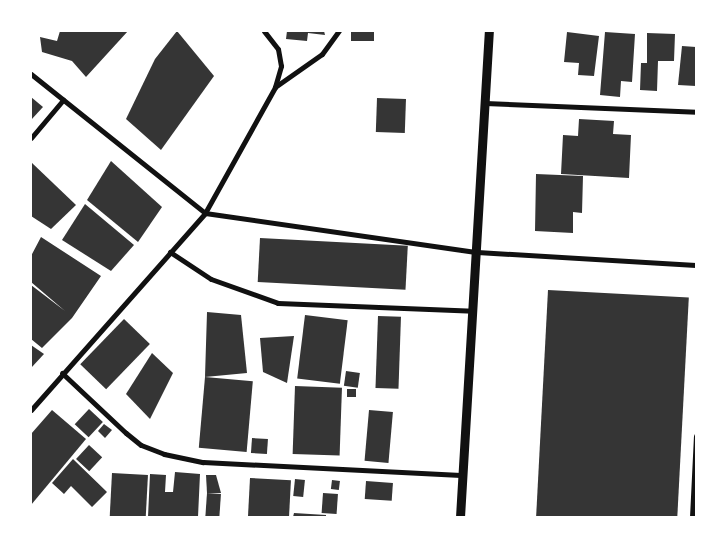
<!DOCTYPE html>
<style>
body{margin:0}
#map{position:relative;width:727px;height:548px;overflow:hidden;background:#fff;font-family:"Libre Baskerville",serif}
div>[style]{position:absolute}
.building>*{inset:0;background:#353535;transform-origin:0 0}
.minor>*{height:5px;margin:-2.5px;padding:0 2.5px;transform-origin:2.5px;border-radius:2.5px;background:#111}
.tertiary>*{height:9px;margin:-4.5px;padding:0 4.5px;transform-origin:4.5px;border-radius:4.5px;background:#111}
span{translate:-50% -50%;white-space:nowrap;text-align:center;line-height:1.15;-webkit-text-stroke:5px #fff;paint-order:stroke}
.frame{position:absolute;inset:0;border:32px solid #fff;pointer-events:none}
</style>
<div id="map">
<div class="building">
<div style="clip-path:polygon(60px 31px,128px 31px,86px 77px,72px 61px,42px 52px,40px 37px,57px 41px)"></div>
<div style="clip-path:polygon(177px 31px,214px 76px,161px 150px,126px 119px,155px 59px)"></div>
<div style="clip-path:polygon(287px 31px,324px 31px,325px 35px,308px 33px,307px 41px,286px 39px)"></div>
<div style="left:351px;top:31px;width:23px;height:10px"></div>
<div style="clip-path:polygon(567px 32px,599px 36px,594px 76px,578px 75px,579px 63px,564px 62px)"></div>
<div style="clip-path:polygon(605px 32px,635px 34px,632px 82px,621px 81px,620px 97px,600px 95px)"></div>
<div style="clip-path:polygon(647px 33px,675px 34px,674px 61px,658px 61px,657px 91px,640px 90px,641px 63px,647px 63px)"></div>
<div style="clip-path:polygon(682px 46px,696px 47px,696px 86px,678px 85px)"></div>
<div style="clip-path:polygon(31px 97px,43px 107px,31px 120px)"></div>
<div style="left:377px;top:98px;width:29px;height:34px;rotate:2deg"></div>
<div style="clip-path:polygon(579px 119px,614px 121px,613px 134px,631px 135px,629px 178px,561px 174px,563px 135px,578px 136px)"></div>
<div style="clip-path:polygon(111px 161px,162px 207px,138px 242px,87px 200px)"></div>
<div style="clip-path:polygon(31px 162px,76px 205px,51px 229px,31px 216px)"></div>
<div style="clip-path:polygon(536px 174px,583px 176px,582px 213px,573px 212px,573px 233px,535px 231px)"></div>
<div style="clip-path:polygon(85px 204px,134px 245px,111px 271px,62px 240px)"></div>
<div style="clip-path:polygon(41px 237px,101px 276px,72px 318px,42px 348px,31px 339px,31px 285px,65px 311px,31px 282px,31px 256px)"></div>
<div style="left:260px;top:238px;width:148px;height:44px;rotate:3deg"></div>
<div style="left:548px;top:290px;width:141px;height:227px;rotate:3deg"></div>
<div style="clip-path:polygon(207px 312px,241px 315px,247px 373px,205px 377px)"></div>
<div style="left:305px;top:315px;width:43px;height:64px;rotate:7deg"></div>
<div style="left:378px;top:316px;width:23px;height:72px;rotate:2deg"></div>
<div style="left:124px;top:319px;width:36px;height:63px;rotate:44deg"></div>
<div style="clip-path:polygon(294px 336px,287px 383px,263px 372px,260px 338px)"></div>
<div style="clip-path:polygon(31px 345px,44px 354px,31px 368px)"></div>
<div style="clip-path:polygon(152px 353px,173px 373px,150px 419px,126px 394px)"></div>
<div style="left:346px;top:371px;width:14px;height:15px;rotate:8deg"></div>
<div style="left:205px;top:377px;width:48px;height:71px;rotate:5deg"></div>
<div style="left:295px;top:386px;width:47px;height:68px;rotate:2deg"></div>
<div style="left:347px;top:389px;width:9px;height:8px"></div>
<div style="left:89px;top:409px;width:19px;height:21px;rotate:43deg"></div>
<div style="clip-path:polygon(52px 410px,86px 439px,31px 505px,31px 434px)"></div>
<div style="left:369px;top:410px;width:24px;height:51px;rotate:5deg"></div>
<div style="clip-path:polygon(104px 424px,112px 430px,105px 438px,98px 431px)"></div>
<div style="left:252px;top:438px;width:16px;height:15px;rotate:4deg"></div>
<div style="left:89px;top:445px;width:18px;height:19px;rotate:43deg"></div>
<div style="clip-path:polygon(73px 459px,107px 492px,92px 507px,71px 486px,64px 494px,52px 483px)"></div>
<div style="clip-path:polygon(175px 472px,200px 474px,198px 517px,148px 517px,150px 474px,166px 475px,165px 492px,173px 492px)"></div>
<div style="left:112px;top:473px;width:36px;height:44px;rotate:3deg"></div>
<div style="clip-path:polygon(206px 475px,216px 475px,221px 493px,207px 493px)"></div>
<div style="left:250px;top:478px;width:41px;height:39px;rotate:3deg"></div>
<div style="left:295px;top:479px;width:10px;height:17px;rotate:6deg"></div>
<div style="left:332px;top:480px;width:8px;height:9px;rotate:7deg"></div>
<div style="left:366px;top:481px;width:27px;height:18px;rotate:4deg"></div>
<div style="left:207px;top:493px;width:14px;height:24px;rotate:4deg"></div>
<div style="left:323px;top:493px;width:15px;height:20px;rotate:4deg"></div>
<div style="clip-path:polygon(294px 513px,326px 515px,326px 517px,293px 517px)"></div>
</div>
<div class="minor">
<div style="left:31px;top:74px;width:223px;rotate:38.6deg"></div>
<div style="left:205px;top:213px;width:275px;rotate:8.2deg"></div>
<div style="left:477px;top:252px;width:219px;rotate:3.4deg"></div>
<div style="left:275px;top:87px;width:57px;rotate:-35.1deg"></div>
<div style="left:322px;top:54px;width:29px;rotate:-54deg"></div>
<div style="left:485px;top:103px;width:211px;rotate:2.4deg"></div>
<div style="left:31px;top:138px;width:50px;rotate:-49.9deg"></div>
<div style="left:170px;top:252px;width:49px;rotate:33.4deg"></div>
<div style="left:211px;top:279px;width:71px;rotate:19.7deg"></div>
<div style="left:278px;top:303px;width:195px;rotate:2.3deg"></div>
<div style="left:62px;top:373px;width:88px;rotate:43.2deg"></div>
<div style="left:126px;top:433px;width:19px;rotate:39deg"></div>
<div style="left:141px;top:445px;width:25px;rotate:21deg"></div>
<div style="left:164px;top:454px;width:40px;rotate:12deg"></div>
<div style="left:203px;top:462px;width:258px;rotate:2.9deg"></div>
<div style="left:31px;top:410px;width:263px;rotate:-48.5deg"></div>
<div style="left:205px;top:213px;width:144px;rotate:-60.9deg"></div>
<div style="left:275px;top:87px;width:22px;rotate:-74deg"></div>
<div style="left:281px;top:66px;width:17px;rotate:-100deg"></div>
<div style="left:278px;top:49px;width:23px;rotate:-128deg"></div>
<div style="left:692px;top:517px;width:81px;rotate:-87.2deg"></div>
</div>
<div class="tertiary">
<div style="left:460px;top:517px;width:487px;rotate:-86.6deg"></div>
</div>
<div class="frame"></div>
</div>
